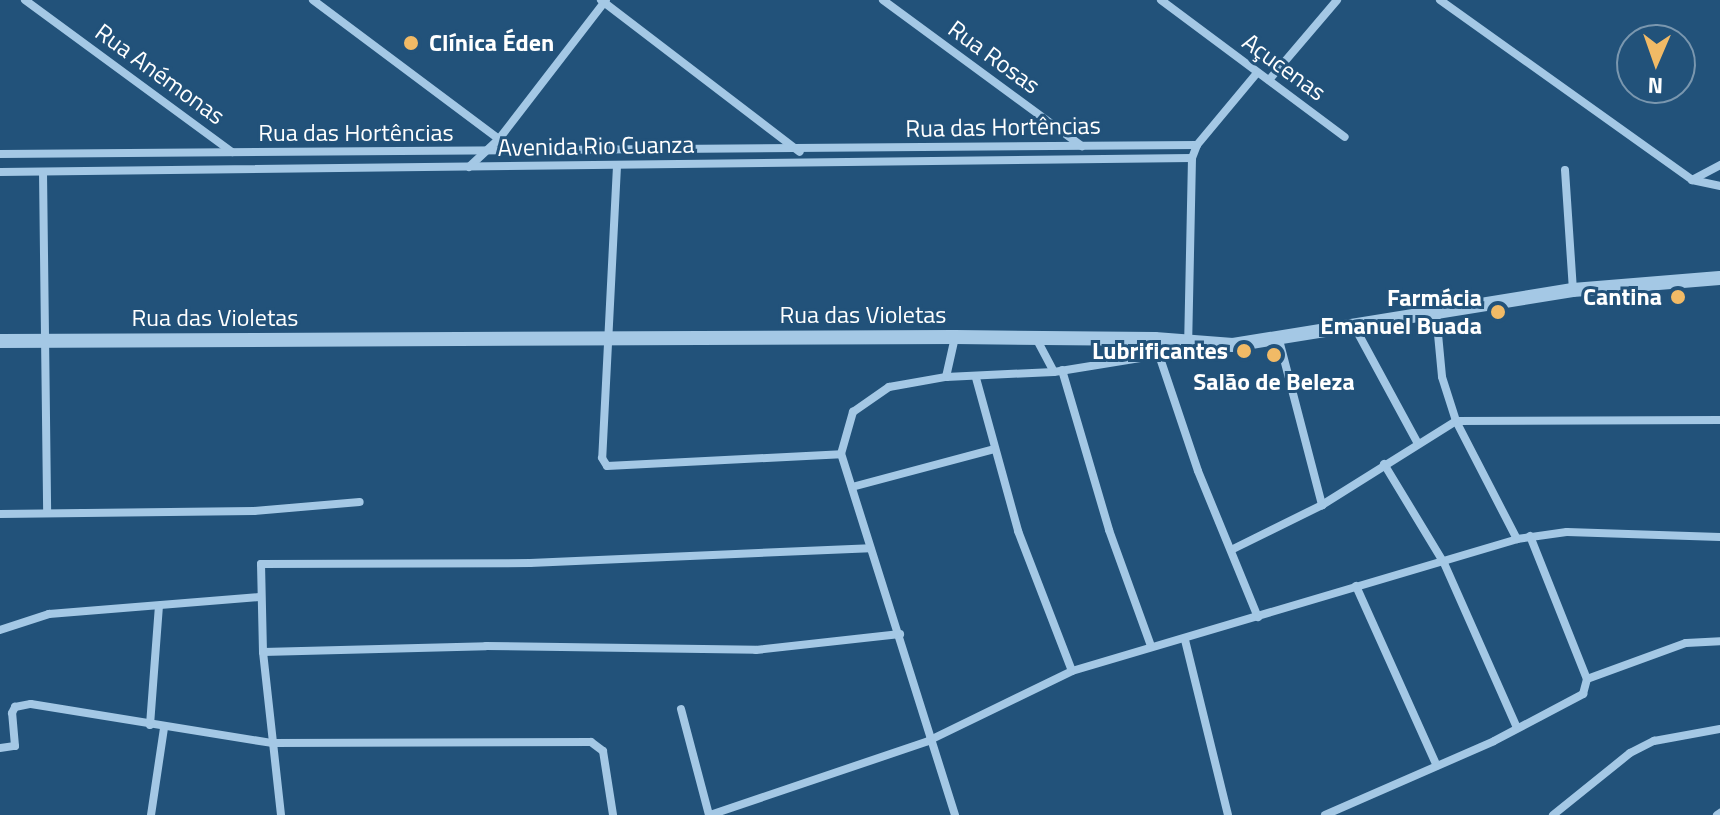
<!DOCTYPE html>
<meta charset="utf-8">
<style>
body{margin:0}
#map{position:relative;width:1720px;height:815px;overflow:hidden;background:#22527a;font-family:"Titillium Web",sans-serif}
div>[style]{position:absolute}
.minor>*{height:8px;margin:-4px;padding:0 4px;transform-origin:4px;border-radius:4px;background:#a4c8e5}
.tertiary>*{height:14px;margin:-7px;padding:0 7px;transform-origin:7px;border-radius:7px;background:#a4c8e5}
.dots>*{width:22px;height:22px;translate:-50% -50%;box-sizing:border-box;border:4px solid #22527a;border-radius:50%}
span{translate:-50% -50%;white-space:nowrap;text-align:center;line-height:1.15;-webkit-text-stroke:6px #22527a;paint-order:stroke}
.poi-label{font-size:24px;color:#fff;font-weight:700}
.left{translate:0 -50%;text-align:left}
.right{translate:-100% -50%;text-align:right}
.street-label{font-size:24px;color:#fff}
.north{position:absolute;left:1616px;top:24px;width:80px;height:80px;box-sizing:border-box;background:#22527a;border:2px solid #7a97af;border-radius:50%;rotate:182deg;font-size:22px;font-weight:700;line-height:32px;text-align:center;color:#fff}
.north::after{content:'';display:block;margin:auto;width:28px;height:36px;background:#f1ba66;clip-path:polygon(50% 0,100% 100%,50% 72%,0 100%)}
</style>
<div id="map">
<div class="minor">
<div style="left:25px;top:0;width:257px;rotate:36.3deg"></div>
<div style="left:313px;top:0;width:232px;rotate:36.8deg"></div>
<div style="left:601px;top:0;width:250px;rotate:37.4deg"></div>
<div style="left:883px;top:0;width:247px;rotate:36.3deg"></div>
<div style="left:1161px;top:0;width:229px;rotate:36.7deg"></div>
<div style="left:1440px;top:0;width:310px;rotate:35.5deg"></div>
<div style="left:1692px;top:180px;width:29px;rotate:12deg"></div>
<div style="left:1269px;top:80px;width:105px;rotate:-49.6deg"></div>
<div style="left:1197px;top:145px;width:94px;rotate:-50.2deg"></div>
<div style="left:0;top:154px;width:1197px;rotate:-0.43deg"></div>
<div style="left:1197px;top:145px;width:14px;rotate:111deg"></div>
<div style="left:1192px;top:158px;width:184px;rotate:91.2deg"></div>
<div style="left:1188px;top:342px;width:32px;rotate:156deg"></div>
<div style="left:1159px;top:355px;width:122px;rotate:71.4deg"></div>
<div style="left:1198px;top:471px;width:158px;rotate:67.7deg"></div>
<div style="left:617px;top:166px;width:292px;rotate:92.9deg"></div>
<div style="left:602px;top:458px;width:9px;rotate:58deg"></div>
<div style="left:607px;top:466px;width:234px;rotate:-2.9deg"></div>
<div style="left:469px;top:167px;width:41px;rotate:-43deg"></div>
<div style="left:499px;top:139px;width:175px;rotate:-52.4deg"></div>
<div style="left:1565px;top:170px;width:120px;rotate:86.2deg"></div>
<div style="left:0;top:172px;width:1192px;rotate:-0.67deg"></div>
<div style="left:43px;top:172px;width:341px;rotate:89.3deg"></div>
<div style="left:1692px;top:180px;width:32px;rotate:-28deg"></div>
<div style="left:1436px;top:313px;width:64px;rotate:84.6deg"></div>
<div style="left:1442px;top:377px;width:46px;rotate:72.3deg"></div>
<div style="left:1456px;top:421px;width:133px;rotate:62.7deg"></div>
<div style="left:1353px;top:324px;width:134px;rotate:61.5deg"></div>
<div style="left:1278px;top:336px;width:175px;rotate:75.4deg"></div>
<div style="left:1036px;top:338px;width:38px;rotate:62deg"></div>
<div style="left:1062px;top:370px;width:167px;rotate:73.6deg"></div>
<div style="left:1109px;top:530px;width:123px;rotate:70.1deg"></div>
<div style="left:946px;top:377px;width:41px;rotate:-77.3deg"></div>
<div style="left:976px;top:378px;width:159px;rotate:74.6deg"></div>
<div style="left:1018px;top:531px;width:150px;rotate:68.9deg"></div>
<div style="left:1384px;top:464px;width:116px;rotate:58.8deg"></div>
<div style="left:1444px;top:563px;width:180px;rotate:66.1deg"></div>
<div style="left:852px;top:487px;width:148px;rotate:-14.9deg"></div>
<div style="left:0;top:514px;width:254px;rotate:-0.7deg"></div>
<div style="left:254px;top:511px;width:106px;rotate:-4.9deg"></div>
<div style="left:1530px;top:536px;width:154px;rotate:68.3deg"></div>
<div style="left:1587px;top:679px;width:105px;rotate:-20deg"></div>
<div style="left:1686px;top:643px;width:34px;rotate:-3deg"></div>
<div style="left:1231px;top:550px;width:102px;rotate:-26.3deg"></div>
<div style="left:1322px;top:505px;width:158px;rotate:-32.1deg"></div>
<div style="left:1456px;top:421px;width:264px;rotate:-0.2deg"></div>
<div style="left:1356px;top:586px;width:197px;rotate:65.8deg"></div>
<div style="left:0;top:630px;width:52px;rotate:-18.1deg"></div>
<div style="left:49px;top:614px;width:211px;rotate:-4.6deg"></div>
<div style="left:1185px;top:640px;width:180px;rotate:76.2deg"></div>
<div style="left:263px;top:652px;width:223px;rotate:-1.5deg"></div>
<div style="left:486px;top:646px;width:270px;rotate:0.8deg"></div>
<div style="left:756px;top:650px;width:145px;rotate:-6.3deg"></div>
<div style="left:681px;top:709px;width:110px;rotate:75.2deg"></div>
<div style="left:150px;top:725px;width:119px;rotate:-85.7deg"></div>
<div style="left:0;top:748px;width:15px;rotate:-8deg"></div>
<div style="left:15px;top:746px;width:33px;rotate:-95deg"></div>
<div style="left:12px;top:713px;width:7px;rotate:-63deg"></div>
<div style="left:15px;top:707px;width:16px;rotate:-11deg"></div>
<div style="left:31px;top:704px;width:245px;rotate:9.2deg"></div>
<div style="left:273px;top:743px;width:318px;rotate:-0.2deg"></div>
<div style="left:591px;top:742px;width:15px;rotate:37deg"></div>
<div style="left:603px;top:751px;width:65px;rotate:81.1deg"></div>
<div style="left:151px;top:815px;width:88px;rotate:-81.5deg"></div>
<div style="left:281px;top:815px;width:164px;rotate:-96.3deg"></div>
<div style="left:263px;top:652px;width:88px;rotate:-91.3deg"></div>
<div style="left:261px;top:564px;width:269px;rotate:-0.2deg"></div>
<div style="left:530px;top:563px;width:340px;rotate:-2.5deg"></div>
<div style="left:710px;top:815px;width:230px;rotate:-18.7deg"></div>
<div style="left:928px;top:741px;width:160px;rotate:-25.9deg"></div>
<div style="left:1072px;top:671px;width:464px;rotate:-16.5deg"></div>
<div style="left:1517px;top:539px;width:50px;rotate:-8deg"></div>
<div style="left:1567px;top:532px;width:153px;rotate:1.9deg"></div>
<div style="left:955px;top:815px;width:379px;rotate:-107.5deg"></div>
<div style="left:841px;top:454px;width:44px;rotate:-74.1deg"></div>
<div style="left:853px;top:412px;width:44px;rotate:-34.8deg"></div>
<div style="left:889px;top:387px;width:58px;rotate:-10deg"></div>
<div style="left:946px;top:377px;width:108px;rotate:-2.7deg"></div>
<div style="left:1054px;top:372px;width:106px;rotate:-9.2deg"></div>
<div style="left:1159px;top:355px;width:16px;rotate:-104deg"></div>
<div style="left:1325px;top:815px;width:184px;rotate:-23.6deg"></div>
<div style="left:1494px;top:741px;width:101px;rotate:-27.8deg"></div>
<div style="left:1583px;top:694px;width:16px;rotate:-75deg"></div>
<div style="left:1553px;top:815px;width:99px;rotate:-38.8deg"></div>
<div style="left:1630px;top:753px;width:27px;rotate:-27deg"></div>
<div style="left:1654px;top:741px;width:67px;rotate:-10.3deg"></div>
<div style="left:1717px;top:815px;width:4px;rotate:-34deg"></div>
</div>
<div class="tertiary">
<div style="left:0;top:341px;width:955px;rotate:-0.24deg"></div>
<div style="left:955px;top:337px;width:200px;rotate:0.6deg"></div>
<div style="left:1155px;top:339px;width:78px;rotate:4.4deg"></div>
<div style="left:1233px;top:345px;width:344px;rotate:-9.2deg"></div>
<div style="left:1573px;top:290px;width:147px;rotate:-4.7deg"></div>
</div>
<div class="dots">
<div style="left:411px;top:43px;background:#f1ba66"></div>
<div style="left:1678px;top:297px;background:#f1ba66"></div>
<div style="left:1498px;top:312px;background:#f1ba66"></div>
<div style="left:1244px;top:351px;background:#f1ba66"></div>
<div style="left:1274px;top:355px;background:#f1ba66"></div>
</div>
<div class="poi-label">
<span class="left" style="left:429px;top:43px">Clínica Éden</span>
<span class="right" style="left:1662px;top:297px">Cantina</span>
<span class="right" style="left:1482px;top:312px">Farmácia<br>Emanuel Buada</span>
<span class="right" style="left:1228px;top:351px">Lubrificantes</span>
<span style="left:1274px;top:382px">Salão de Beleza</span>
</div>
<div class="street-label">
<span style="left:994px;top:57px;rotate:36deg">Rua Rosas</span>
<span style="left:1284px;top:67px;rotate:36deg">Açucenas</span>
<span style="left:160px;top:74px;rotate:36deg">Rua Anémonas</span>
<span style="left:1003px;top:127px;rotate:-1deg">Rua das Hortências</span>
<span style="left:356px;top:133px">Rua das Hortências</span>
<span style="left:596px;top:146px;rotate:-1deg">Avenida Rio Cuanza</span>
<span style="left:863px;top:315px">Rua das Violetas</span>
<span style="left:215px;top:318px">Rua das Violetas</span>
</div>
<div class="north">N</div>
</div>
